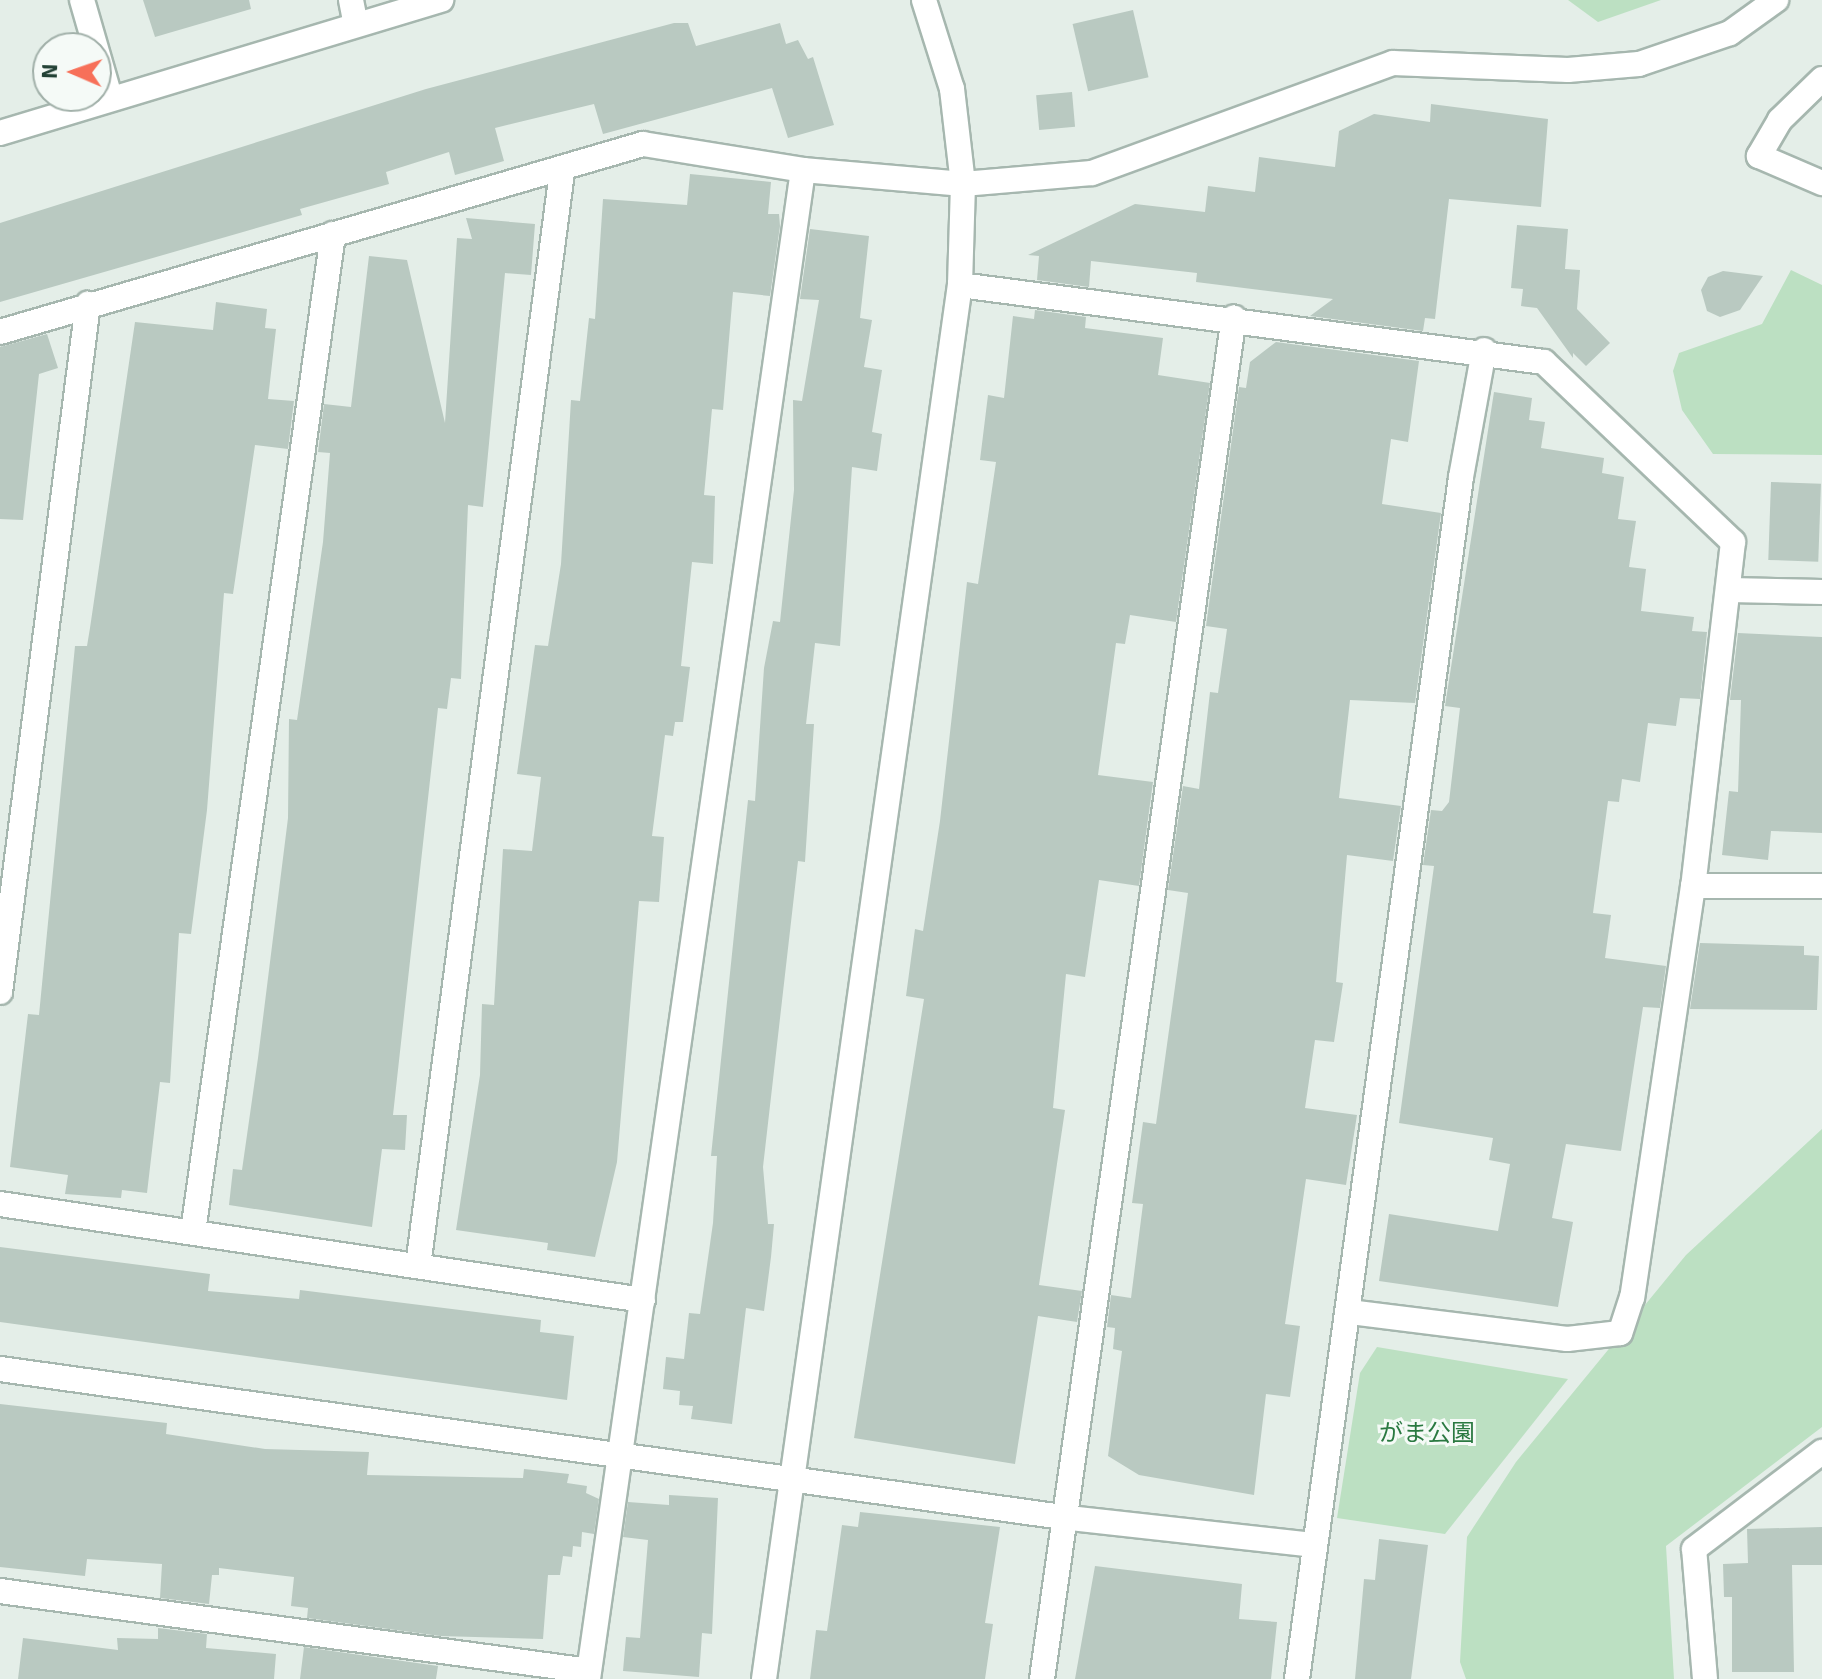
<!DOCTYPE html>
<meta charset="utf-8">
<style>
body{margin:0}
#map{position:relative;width:1822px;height:1679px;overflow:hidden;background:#e4eee8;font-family:Signika,"Noto Sans JP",sans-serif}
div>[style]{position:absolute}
.green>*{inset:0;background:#bce0c2}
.building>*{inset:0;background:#b9c9c1;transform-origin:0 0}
.roads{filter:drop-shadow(2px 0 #a6b7af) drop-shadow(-2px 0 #a6b7af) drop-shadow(0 2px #a6b7af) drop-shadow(0 -2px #a6b7af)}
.minor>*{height:24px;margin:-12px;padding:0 12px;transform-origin:12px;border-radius:12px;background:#fff}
.tertiary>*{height:24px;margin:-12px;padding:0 12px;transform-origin:12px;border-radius:12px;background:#fff}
span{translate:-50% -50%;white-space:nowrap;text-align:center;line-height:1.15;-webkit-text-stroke:6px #f5faf7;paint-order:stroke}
.park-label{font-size:24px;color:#2a7941}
.north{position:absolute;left:32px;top:32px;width:80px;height:80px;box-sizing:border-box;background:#f5faf7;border:2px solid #a1b0a9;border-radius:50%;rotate:272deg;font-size:22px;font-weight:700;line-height:32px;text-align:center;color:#224135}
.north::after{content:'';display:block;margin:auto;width:28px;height:36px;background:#f77059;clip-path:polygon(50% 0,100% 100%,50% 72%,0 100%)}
</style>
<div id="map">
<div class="green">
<div style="clip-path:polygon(1568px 0,1661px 0,1598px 22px)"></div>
<div style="clip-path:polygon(1791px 270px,1822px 285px,1822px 455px,1713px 454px,1682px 410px,1673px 371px,1679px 353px,1762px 324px)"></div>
<div style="clip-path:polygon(1822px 1129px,1822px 1427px,1666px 1546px,1674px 1679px,1466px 1679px,1460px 1662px,1467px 1537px,1516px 1462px,1686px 1255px)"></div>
<div style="clip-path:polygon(1377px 1347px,1568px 1379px,1445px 1534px,1337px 1518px,1360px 1373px)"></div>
</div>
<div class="building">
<div style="clip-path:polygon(143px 0,249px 0,251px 9px,155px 37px)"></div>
<div style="left:1133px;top:10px;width:69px;height:62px;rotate:77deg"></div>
<div style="clip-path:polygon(674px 23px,688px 23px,696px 46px,780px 23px,786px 44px,798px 40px,808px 59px,813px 57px,834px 125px,788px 138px,772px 88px,603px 134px,594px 104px,495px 128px,504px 161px,455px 175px,449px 152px,386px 172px,389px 184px,300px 209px,302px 215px,0 302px,0 223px,426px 89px)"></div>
<div style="left:1072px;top:92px;width:35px;height:36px;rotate:85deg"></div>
<div style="clip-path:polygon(1431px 104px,1548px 119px,1541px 207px,1449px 199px,1435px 319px,1425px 318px,1423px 331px,1310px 316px,1333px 299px,1196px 282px,1197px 273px,1091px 261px,1089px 287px,1037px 280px,1039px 256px,1028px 255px,1135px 204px,1205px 212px,1208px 186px,1255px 192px,1259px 157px,1335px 167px,1339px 131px,1374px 114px,1430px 122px)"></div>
<div style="clip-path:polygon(690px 174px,771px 182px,768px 214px,779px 214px,780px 226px,770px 296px,733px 292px,723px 410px,712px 409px,704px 495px,715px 496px,713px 564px,692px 562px,681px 666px,690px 667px,683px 722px,675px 722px,673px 736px,665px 735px,652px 836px,664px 837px,659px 902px,639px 901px,617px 1162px,595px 1257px,547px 1250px,548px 1243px,456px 1230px,480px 1075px,482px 1004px,494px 1005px,503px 849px,532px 851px,541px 777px,517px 774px,535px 645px,548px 646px,561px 564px,571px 400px,580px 401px,589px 318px,595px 319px,603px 199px,687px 205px)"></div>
<div style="clip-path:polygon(466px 218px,535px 224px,531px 275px,505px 273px,483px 507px,468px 505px,461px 679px,451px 678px,447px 709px,438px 708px,393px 1115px,407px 1115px,405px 1150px,382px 1149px,372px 1227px,229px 1205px,233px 1169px,242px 1170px,258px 1058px,288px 818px,289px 719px,297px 720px,323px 542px,330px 453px,318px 452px,324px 404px,351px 407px,369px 256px,407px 260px,445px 423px,457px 238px,472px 239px)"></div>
<div style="clip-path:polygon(1517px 225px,1568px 229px,1565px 269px,1580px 270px,1577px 309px,1610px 343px,1586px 366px,1573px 353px,1573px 358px,1537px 308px,1521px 306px,1523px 289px,1511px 288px)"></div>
<div style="clip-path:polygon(810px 229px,869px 236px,860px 318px,872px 320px,864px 367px,882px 370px,872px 432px,882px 434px,877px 471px,852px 467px,840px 646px,815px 643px,806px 724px,814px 724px,805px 862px,798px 861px,763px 1167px,768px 1224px,774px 1224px,771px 1257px,764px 1311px,746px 1308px,732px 1424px,691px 1419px,693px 1406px,679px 1405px,680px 1391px,663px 1389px,666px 1357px,684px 1359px,689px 1313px,700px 1314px,713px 1223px,717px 1156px,711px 1156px,748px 800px,755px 801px,764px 668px,773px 621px,780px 622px,794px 490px,793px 400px,802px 401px,819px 300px,800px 299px)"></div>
<div style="clip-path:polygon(1723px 271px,1763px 276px,1740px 310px,1720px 317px,1707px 311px,1701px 290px,1708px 277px)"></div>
<div style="clip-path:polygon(216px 302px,267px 309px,265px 328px,276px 329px,268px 399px,294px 401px,288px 449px,255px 445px,233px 594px,224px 593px,207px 810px,191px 934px,179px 933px,170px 1083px,160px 1082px,147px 1193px,122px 1190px,121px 1198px,65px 1194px,68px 1175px,10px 1167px,28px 1014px,39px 1015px,75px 646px,87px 646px,90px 628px,135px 322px,213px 330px)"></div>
<div style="clip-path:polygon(1035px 310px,1086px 317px,1085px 328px,1163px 338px,1158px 375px,1210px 383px,1176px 622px,1130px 615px,1125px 644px,1116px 643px,1098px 775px,1153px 782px,1139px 886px,1099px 880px,1085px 977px,1066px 974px,1053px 1108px,1065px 1110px,1039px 1285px,1082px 1291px,1077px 1322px,1038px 1316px,1015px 1464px,854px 1438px,924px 999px,906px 996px,915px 929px,923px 931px,940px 821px,967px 582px,978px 584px,996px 462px,980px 460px,988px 395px,1004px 398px,1013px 316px,1034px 319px)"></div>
<div style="clip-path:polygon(47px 334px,58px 368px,39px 374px,23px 520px,0 519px,0 347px)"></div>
<div style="clip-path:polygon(1276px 342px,1419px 361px,1408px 442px,1391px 439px,1382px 504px,1441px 513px,1415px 703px,1350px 700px,1339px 798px,1401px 806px,1393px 861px,1347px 855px,1336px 982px,1343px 983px,1334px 1042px,1315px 1040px,1305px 1108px,1357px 1115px,1346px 1185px,1306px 1179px,1285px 1324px,1300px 1326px,1290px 1397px,1266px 1394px,1254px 1495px,1139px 1475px,1108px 1456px,1122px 1351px,1113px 1349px,1115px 1328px,1107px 1327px,1111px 1295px,1131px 1298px,1143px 1204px,1132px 1203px,1143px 1122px,1156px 1124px,1188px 893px,1168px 890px,1183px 786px,1199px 789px,1210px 692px,1218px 693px,1227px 629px,1206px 626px,1239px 387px,1246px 388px,1250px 362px)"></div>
<div style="clip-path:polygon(1494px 392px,1532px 398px,1529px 420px,1545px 422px,1541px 448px,1604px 458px,1602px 473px,1624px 477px,1618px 519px,1636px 521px,1629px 567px,1646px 569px,1641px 611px,1694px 617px,1692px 631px,1707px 632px,1700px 699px,1680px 698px,1676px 726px,1648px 723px,1640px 782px,1622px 779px,1619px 802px,1608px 801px,1593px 913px,1611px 915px,1605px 958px,1666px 966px,1660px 1008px,1643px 1007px,1621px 1151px,1566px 1144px,1552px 1218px,1573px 1222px,1558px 1307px,1379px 1281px,1389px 1214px,1498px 1231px,1510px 1164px,1489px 1160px,1493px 1138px,1399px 1123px,1434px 866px,1423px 865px,1431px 810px,1442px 811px,1449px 802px,1460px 708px,1445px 706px)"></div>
<div style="left:1771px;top:482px;width:50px;height:78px;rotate:2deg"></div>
<div style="clip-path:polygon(1738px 633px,1822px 637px,1822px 833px,1771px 831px,1768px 860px,1722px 855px,1729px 791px,1738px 792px,1741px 700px,1730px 700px)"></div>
<div style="clip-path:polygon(1700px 943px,1804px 946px,1804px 955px,1819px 956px,1817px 1010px,1690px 1009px)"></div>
<div style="clip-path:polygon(0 1247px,210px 1274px,208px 1291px,299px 1299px,300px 1290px,541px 1320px,540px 1332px,574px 1336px,567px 1400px,0 1322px)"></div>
<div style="clip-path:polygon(0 1404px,167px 1423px,166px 1434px,265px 1449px,369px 1452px,367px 1475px,523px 1478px,524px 1469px,569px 1474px,567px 1483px,587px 1486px,586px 1493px,599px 1499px,594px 1534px,582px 1532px,581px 1547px,573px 1546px,572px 1557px,563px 1556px,560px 1575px,548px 1575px,543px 1639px,440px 1636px,307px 1618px,308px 1608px,291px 1606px,294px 1577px,219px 1568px,219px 1575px,212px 1575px,209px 1604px,160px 1598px,162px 1564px,87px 1559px,85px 1576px,0 1567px)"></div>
<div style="clip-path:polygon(669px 1495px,718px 1498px,712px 1634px,702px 1633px,699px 1677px,623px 1671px,626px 1637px,640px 1638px,648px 1540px,623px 1537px,628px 1502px,669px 1505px)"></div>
<div style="clip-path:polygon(860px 1512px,1000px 1527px,985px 1623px,993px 1624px,985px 1679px,810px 1679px,816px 1630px,827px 1631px,842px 1525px,858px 1527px)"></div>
<div style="clip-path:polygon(1822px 1527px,1822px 1565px,1792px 1565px,1794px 1672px,1732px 1672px,1732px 1597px,1724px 1597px,1723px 1564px,1748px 1563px,1747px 1529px)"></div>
<div style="clip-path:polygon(1379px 1539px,1428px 1545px,1411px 1679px,1355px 1679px,1364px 1579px,1375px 1580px)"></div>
<div style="clip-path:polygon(1095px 1566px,1242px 1584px,1239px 1619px,1277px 1622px,1271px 1679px,1075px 1679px)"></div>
<div style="clip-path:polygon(158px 1628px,207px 1634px,206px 1648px,276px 1654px,274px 1679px,18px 1679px,23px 1638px,118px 1650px,117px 1638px,158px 1639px)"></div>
<div style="clip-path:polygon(304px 1647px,438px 1666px,436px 1679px,300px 1679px)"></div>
</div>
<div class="roads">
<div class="minor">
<div style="left:82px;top:0;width:101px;rotate:73.9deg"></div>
<div style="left:351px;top:0;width:25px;rotate:79deg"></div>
<div style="left:1822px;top:79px;width:59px;rotate:135.7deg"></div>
<div style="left:1780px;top:120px;width:42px;rotate:120.3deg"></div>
<div style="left:1759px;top:156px;width:69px;rotate:23.2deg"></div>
<div style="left:0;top:133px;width:461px;rotate:-16.8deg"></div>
<div style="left:960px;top:285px;width:589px;rotate:7.51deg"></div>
<div style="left:1544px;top:362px;width:261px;rotate:43.6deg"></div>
<div style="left:1733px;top:542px;width:346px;rotate:96.6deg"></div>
<div style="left:1693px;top:886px;width:416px;rotate:98.4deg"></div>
<div style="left:1632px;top:1297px;width:38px;rotate:108deg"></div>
<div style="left:1620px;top:1333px;width:53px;rotate:173.5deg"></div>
<div style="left:1567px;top:1339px;width:218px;rotate:-172.9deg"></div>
<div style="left:0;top:332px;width:670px;rotate:-16.3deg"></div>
<div style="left:643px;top:144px;width:162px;rotate:9.2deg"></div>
<div style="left:803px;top:170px;width:161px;rotate:5deg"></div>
<div style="left:963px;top:184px;width:129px;rotate:-4.9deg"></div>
<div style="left:1092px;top:173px;width:320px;rotate:-20.1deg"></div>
<div style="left:1393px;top:63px;width:175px;rotate:2.3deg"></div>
<div style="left:1568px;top:70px;width:71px;rotate:-4.8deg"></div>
<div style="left:1639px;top:64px;width:96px;rotate:-18.8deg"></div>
<div style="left:1730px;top:33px;width:57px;rotate:-35.7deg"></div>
<div style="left:1730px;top:590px;width:92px;rotate:1.2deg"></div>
<div style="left:1693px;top:886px;width:129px"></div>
<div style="left:0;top:992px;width:694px;rotate:-82.71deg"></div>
<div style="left:0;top:1204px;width:650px;rotate:8.49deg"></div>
<div style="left:193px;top:1232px;width:1008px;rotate:-82.01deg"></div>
<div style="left:418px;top:1266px;width:1103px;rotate:-82.5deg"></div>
<div style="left:0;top:1369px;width:1079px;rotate:7.93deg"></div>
<div style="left:1069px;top:1518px;width:247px;rotate:6.3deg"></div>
<div style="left:0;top:1591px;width:594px;rotate:7.73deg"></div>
<div style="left:588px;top:1679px;width:1524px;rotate:-81.89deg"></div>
<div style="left:1042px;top:1679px;width:1375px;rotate:-81.98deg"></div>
<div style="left:1297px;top:1679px;width:1213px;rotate:-82.23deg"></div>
<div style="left:1461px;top:477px;width:129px;rotate:-79.7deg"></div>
<div style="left:1705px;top:1679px;width:130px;rotate:-94.8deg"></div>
<div style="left:1694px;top:1549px;width:161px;rotate:-37.2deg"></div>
</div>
<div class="tertiary">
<div style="left:764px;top:1679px;width:1408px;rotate:-82deg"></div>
<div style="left:960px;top:285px;width:101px;rotate:-88.3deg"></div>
<div style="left:963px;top:184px;width:96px;rotate:-96.6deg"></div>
<div style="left:952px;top:89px;width:93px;rotate:-107.5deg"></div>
</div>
</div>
<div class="park-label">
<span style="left:1427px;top:1434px">がま公園</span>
</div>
<div class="north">N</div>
</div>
